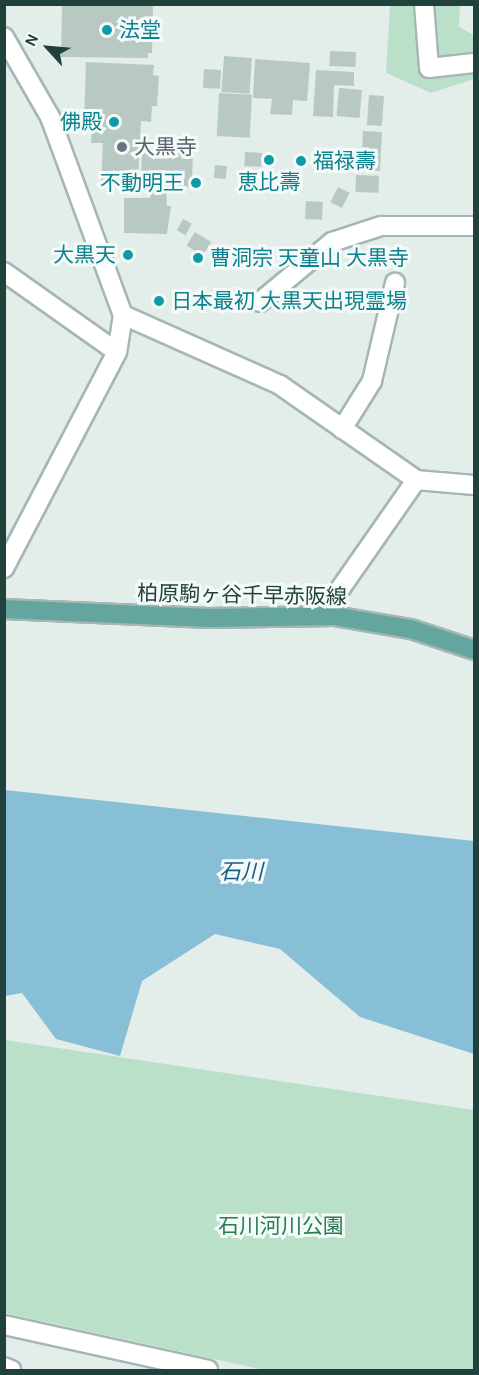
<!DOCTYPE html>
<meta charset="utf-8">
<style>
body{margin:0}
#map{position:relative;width:479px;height:1375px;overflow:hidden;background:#e3eeea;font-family:Karla,"Noto Sans JP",sans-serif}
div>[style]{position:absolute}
.green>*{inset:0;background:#bae0ca}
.water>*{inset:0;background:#87bfd7}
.building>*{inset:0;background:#b8c9c4;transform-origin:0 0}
.roads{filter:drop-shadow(2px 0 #a5b7b2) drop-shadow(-2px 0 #a5b7b2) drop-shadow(0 2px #a5b7b2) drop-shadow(0 -2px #a5b7b2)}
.street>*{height:18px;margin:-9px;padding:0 9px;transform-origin:9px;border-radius:9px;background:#fff}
.primary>*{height:18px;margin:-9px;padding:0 9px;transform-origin:9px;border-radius:9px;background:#64a69f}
.dots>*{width:16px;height:16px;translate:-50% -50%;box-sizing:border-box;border:3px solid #f4faf8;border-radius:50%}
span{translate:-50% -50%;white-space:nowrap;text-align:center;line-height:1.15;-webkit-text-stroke:6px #f4faf8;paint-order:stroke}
.culture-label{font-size:21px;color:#0d838f}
.left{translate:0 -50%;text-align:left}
.right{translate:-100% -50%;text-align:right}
.worship-label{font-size:21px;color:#5b616d}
.street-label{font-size:21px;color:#21413c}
.park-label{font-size:21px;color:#287b54}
.water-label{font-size:22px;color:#166081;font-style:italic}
.frame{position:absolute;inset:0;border:6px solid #21413c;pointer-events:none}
.north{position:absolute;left:18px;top:18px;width:60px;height:60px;-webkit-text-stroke:4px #f4faf8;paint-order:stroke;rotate:296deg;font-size:16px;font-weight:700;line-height:24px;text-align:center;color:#21413c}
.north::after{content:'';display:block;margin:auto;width:21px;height:27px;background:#21413c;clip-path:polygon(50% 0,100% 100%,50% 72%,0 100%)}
</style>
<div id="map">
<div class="green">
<div style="clip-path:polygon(390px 5px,460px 5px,459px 27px,474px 35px,474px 79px,431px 93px,386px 73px)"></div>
<div style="clip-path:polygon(5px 1040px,474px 1110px,474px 1370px,264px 1370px,5px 1313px)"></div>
</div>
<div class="water">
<div style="clip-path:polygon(5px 790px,474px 841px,474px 1054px,360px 1017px,280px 949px,215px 934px,142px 981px,120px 1056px,56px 1039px,22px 993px,5px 996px)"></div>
</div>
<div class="building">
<div style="clip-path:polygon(62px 4px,148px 4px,153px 7px,152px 53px,148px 53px,148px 58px,61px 57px)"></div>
<div style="left:330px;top:51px;width:26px;height:15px;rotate:2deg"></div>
<div style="left:224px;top:56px;width:28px;height:36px;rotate:4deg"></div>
<div style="clip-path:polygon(255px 59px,310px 63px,307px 101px,293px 100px,292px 115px,270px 114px,272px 99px,253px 98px)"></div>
<div style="clip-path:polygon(86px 62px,154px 65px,153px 75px,159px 76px,157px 106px,152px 106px,151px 122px,141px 121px,138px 182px,101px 180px,103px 143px,91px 143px,92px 123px,84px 122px)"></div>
<div style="left:204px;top:69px;width:17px;height:19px;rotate:3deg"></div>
<div style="clip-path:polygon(316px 70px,354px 72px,354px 86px,334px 85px,333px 117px,313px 116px)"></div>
<div style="left:339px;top:88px;width:23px;height:28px;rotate:5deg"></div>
<div style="left:219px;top:93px;width:33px;height:43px;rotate:3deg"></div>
<div style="left:369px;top:95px;width:15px;height:30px;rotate:4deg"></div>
<div style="left:363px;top:131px;width:19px;height:39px;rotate:3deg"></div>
<div style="left:142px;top:151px;width:51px;height:34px;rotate:2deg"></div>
<div style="left:245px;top:152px;width:17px;height:14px;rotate:3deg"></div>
<div style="left:215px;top:165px;width:12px;height:13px;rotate:5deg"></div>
<div style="left:356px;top:175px;width:23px;height:17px;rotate:2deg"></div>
<div style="clip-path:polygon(150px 187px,166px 188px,167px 206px,171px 206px,167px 234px,124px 233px,124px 198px,150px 198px)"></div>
<div style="left:338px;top:187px;width:13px;height:17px;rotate:27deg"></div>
<div style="left:306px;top:201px;width:17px;height:18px;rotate:3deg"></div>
<div style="left:183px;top:219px;width:10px;height:13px;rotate:29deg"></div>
<div style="left:195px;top:232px;width:19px;height:16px;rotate:32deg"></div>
</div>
<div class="roads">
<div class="street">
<div style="left:424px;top:4px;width:64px;rotate:85.5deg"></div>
<div style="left:429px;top:68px;width:45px;rotate:-6.3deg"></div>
<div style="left:4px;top:37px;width:92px;rotate:60.1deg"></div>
<div style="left:50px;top:117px;width:211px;rotate:69.8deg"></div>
<div style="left:123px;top:315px;width:37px;rotate:99deg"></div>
<div style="left:117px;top:352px;width:244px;rotate:117.6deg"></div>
<div style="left:4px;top:272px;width:138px;rotate:35.3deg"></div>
<div style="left:260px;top:302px;width:94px;rotate:-39.8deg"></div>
<div style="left:332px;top:242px;width:52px;rotate:-18.1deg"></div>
<div style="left:381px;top:226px;width:93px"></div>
<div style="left:123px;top:315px;width:172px;rotate:24deg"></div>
<div style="left:280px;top:385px;width:166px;rotate:34.9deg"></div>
<div style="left:342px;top:429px;width:57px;rotate:-58deg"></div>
<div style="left:372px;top:381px;width:101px;rotate:-76.8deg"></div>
<div style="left:334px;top:616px;width:14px;rotate:-102deg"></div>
<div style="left:331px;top:602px;width:149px;rotate:-55.1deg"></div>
<div style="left:416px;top:480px;width:58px;rotate:4.9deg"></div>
<div style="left:4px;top:1325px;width:209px;rotate:12.4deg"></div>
<div style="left:4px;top:1367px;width:8px;rotate:23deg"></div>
</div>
<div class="primary">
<div style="left:4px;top:609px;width:205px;rotate:2.5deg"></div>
<div style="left:209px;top:618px;width:125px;rotate:-0.9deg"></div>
<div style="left:334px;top:616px;width:78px;rotate:9.6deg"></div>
<div style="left:411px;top:629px;width:66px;rotate:18.4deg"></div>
</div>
</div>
<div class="dots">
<div style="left:107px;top:30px;background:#0f9aa8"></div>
<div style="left:114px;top:122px;background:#0f9aa8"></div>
<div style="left:122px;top:147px;background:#6b7280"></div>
<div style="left:269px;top:160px;background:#0f9aa8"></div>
<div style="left:301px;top:161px;background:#0f9aa8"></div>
<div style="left:196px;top:183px;background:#0f9aa8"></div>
<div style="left:128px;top:255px;background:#0f9aa8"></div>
<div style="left:198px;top:258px;background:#0f9aa8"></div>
<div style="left:159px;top:301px;background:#0f9aa8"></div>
</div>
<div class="culture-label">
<span class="left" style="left:119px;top:30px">法堂</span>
<span class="right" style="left:102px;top:122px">佛殿</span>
<span class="left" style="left:313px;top:161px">福禄壽</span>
<span style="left:269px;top:182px">恵比壽</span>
<span class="right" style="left:184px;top:183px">不動明王</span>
<span class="right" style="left:116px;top:255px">大黒天</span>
<span class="left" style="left:210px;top:258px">曹洞宗 天童山 大黒寺</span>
<span class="left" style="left:171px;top:301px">日本最初 大黒天出現霊場</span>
</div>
<div class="worship-label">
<span class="left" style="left:134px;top:147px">大黒寺</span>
</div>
<div class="street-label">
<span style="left:242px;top:595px;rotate:1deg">柏原駒ヶ谷千早赤阪線</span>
</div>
<div class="park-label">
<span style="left:281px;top:1226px">石川河川公園</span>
</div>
<div class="water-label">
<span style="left:241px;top:873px">石川</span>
</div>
<div class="frame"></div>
<div class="north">N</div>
</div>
